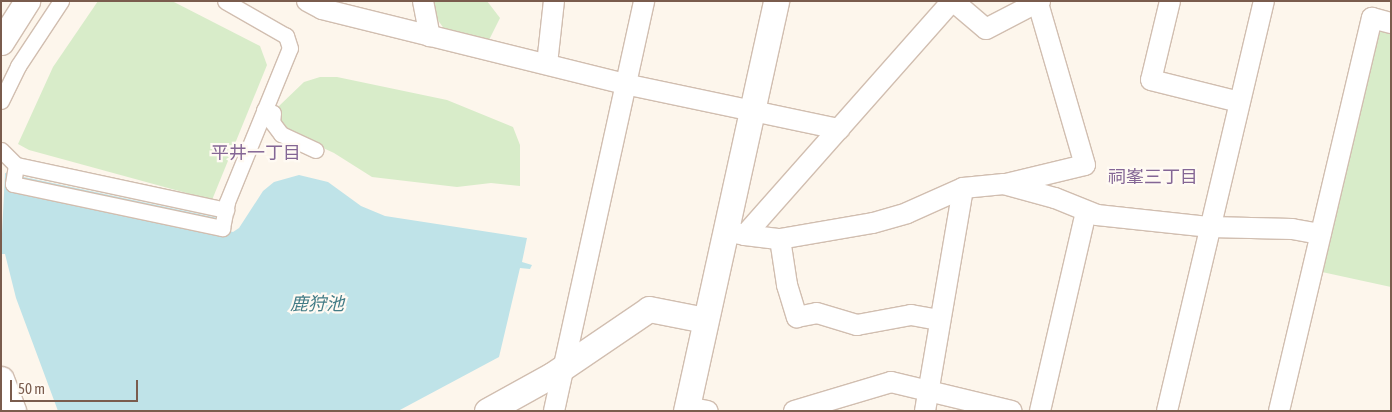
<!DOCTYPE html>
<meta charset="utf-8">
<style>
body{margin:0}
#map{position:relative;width:1392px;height:412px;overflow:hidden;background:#fdf6ec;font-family:"Asap Condensed","Noto Sans JP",sans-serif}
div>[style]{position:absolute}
.green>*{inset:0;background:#d8ecc9}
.water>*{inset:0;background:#bfe3e8}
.roads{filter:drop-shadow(1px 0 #d1beb0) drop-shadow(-1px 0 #d1beb0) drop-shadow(0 1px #d1beb0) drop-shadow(0 -1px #d1beb0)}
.pedestrian>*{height:15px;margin:-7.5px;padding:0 7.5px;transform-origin:7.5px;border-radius:7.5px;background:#fff}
.minor>*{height:20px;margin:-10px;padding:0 10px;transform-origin:10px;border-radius:10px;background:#fff}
.tertiary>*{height:25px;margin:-12.5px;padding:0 12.5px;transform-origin:12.5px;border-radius:12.5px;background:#fff}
span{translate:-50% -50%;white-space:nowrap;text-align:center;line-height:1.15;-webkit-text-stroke:4.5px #fffaf3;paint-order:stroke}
.neighbourhood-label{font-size:18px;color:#846695}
.water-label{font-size:18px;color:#437c86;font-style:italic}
.frame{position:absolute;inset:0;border:2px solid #7a5c4d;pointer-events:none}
.scale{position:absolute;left:10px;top:380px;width:128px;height:22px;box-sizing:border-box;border:2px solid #7a5c4d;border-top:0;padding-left:6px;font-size:15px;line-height:18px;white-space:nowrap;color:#7a5c4d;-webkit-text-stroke:4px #fffaf3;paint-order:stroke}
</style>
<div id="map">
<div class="green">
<div style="clip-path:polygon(98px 1px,172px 1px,260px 46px,267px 65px,212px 200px,29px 150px,18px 144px,53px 67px)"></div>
<div style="clip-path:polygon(430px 1px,487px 1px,500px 18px,489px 40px,445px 30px,432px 12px)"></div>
<div style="clip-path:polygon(1383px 29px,1391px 31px,1391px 287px,1322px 272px,1376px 33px)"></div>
<div style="clip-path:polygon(320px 77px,337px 77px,447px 100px,513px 127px,520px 145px,520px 186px,491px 183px,457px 187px,372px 177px,334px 153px,282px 129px,276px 119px,279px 106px,304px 82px)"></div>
</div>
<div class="water">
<div style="clip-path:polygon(5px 173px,228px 220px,226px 230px,233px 232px,239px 228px,263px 191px,274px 182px,299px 175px,328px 182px,361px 206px,385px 216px,527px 238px,522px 262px,532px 265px,530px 269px,520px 268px,499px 357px,398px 411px,58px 411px,16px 298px,5px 254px,1px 254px)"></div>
</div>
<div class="roads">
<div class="pedestrian">
<div style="left:1px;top:101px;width:39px;rotate:-64deg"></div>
<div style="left:18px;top:66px;width:78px;rotate:-56.5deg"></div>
<div style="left:264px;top:110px;width:9px;rotate:18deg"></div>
<div style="left:273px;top:113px;width:9px;rotate:96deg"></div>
<div style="left:272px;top:122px;width:15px;rotate:53deg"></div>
<div style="left:281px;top:134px;width:38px;rotate:25deg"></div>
<div style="left:1px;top:150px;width:21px;rotate:45deg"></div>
<div style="left:16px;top:165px;width:19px;rotate:99deg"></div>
<div style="left:13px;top:184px;width:214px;rotate:11.9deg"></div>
<div style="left:222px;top:228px;width:26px;rotate:-79deg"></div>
<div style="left:227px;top:202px;width:166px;rotate:-67.8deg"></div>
<div style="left:290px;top:48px;width:13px;rotate:-108deg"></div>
<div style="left:286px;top:36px;width:70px;rotate:-150.2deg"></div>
<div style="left:16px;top:165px;width:215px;rotate:12.1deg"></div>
</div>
<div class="minor">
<div style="left:307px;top:1px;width:17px;rotate:28deg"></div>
<div style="left:322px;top:9px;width:312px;rotate:13.9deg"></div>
<div style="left:625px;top:84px;width:219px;rotate:11.9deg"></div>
<div style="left:423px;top:1px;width:36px;rotate:79deg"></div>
<div style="left:953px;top:1px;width:43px;rotate:40.3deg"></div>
<div style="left:986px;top:29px;width:61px;rotate:-27.4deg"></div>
<div style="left:1170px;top:1px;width:81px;rotate:103.5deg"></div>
<div style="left:1151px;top:80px;width:91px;rotate:14deg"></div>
<div style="left:547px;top:64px;width:63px;rotate:-83.7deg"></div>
<div style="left:1006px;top:184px;width:81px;rotate:-13.5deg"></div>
<div style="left:1085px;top:165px;width:169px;rotate:-106.2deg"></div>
<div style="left:735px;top:233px;width:10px;rotate:11deg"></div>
<div style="left:745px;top:235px;width:312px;rotate:-48.5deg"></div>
<div style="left:745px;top:235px;width:35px;rotate:7deg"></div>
<div style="left:780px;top:239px;width:94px;rotate:-9.8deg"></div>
<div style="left:873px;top:223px;width:35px;rotate:-16deg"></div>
<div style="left:907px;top:213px;width:61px;rotate:-24.1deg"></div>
<div style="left:963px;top:188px;width:41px;rotate:-5.6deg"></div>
<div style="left:1004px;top:184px;width:53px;rotate:15.4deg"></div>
<div style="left:1055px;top:198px;width:45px;rotate:22deg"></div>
<div style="left:1097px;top:215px;width:114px;rotate:6.1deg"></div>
<div style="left:1210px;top:227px;width:82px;rotate:1.4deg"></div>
<div style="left:1292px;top:229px;width:29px;rotate:10deg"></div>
<div style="left:780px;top:239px;width:47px;rotate:81.3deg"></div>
<div style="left:787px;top:285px;width:34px;rotate:73deg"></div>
<div style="left:797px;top:317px;width:20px;rotate:-11deg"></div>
<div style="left:817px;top:313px;width:42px;rotate:16.7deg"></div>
<div style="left:857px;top:325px;width:55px;rotate:-10.5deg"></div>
<div style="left:911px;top:315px;width:29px;rotate:10deg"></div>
<div style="left:687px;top:407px;width:21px;rotate:11deg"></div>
<div style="left:554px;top:411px;width:420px;rotate:-77.6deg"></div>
<div style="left:794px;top:411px;width:101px;rotate:-16.6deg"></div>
<div style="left:891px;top:382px;width:124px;rotate:13.5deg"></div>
<div style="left:925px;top:411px;width:226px;rotate:-80.3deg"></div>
<div style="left:1040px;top:411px;width:204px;rotate:-77deg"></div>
<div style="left:1167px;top:411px;width:421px;rotate:-76.7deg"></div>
<div style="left:1279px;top:411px;width:404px;rotate:-76.7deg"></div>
<div style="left:1372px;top:18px;width:20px;rotate:15deg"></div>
</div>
<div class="tertiary">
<div style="left:1px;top:42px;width:49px;rotate:-57.6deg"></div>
<div style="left:1px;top:379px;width:34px;rotate:69deg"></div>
<div style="left:487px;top:411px;width:74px;rotate:-29deg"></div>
<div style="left:552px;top:375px;width:117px;rotate:-34.2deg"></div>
<div style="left:649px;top:309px;width:57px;rotate:11.1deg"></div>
<div style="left:686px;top:411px;width:420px;rotate:-77.6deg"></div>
</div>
</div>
<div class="neighbourhood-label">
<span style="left:256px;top:153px">平井一丁目</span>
<span style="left:1153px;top:177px">祠峯三丁目</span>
</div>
<div class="water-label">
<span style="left:317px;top:304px">鹿狩池</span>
</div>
<div class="frame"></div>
<div class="scale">50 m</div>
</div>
